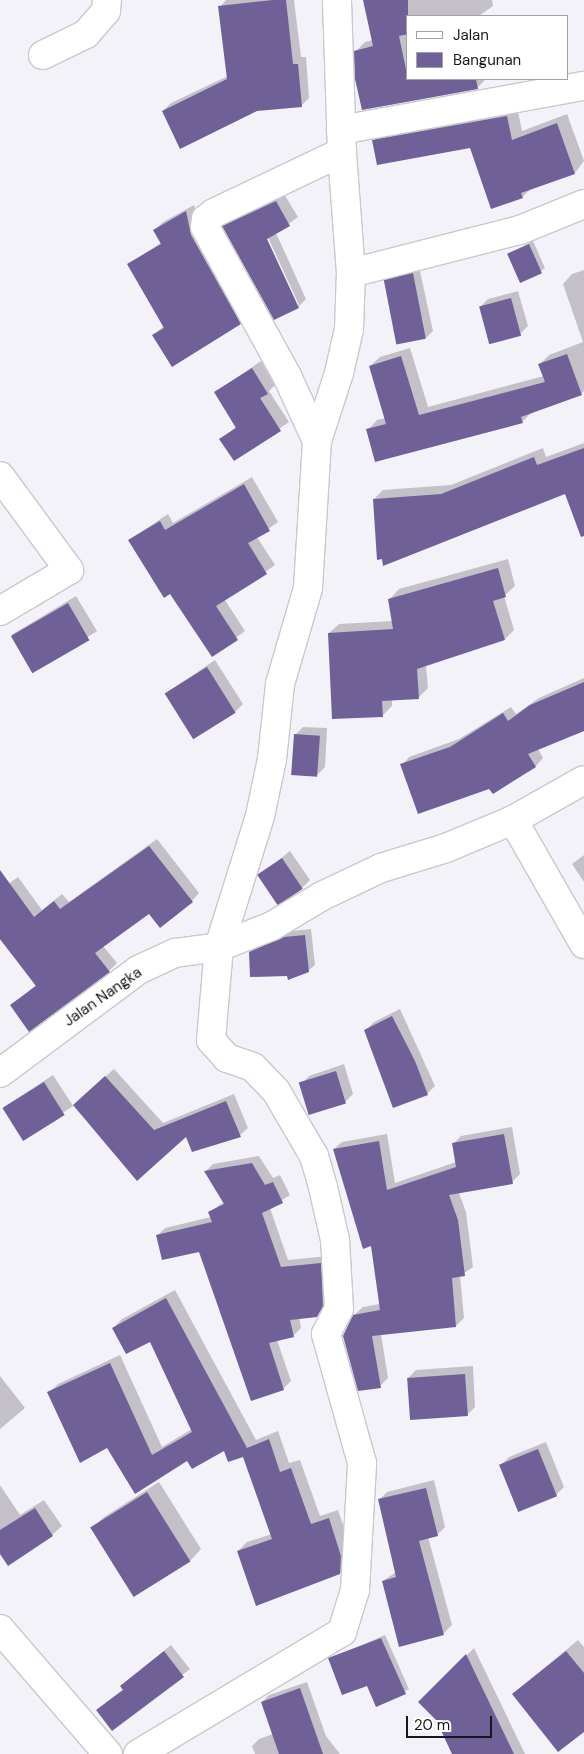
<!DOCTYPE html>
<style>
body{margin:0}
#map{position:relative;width:584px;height:1754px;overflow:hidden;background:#f4f2f9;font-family:"DM Sans",sans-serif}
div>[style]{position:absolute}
.shadow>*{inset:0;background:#0003;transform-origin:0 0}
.building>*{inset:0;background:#6f6197;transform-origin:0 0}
.roads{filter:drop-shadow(1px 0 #c9c8cd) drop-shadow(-1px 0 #c9c8cd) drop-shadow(0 1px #c9c8cd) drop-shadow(0 -1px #c9c8cd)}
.minor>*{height:28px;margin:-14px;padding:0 14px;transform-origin:14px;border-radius:14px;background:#fff}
.tertiary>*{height:28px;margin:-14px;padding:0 14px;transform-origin:14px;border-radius:14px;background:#fff}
span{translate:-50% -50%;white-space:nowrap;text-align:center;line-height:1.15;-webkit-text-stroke:5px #fff;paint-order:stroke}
.street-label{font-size:15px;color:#171618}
.legend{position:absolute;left:406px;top:15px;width:162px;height:65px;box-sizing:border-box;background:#fff;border:1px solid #a2a2a3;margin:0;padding:6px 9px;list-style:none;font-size:15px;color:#171618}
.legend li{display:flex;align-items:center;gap:10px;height:25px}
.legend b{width:25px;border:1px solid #a2a2a3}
.scale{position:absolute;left:406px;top:1716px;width:86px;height:22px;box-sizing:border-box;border:2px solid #171618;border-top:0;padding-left:6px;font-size:15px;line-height:18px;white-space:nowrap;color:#171618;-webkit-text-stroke:4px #fff;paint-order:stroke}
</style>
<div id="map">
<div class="shadow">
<div style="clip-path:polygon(226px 0,294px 0,301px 57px,306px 57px,309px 98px,301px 106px,163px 111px,171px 103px,228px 76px,220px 7px)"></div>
<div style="clip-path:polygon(364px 0,492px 0,493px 6px,479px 16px,408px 16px,408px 79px,486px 79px,477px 88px,363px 109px,356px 51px,365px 42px,373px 40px)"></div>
<div style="clip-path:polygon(517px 107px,522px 131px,567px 114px,584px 161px,575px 173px,531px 189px,522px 197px,471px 146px,374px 141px,384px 131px)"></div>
<div style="clip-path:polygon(evenodd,284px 194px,298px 217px,276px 233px,306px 299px,298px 307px,274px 318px,224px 227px,232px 219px,284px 194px,266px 233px,299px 305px,297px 305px,264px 234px,266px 233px)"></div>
<div style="clip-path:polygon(194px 205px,199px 226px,248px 315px,240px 323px,153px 335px,164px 326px,129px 264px,162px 242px,155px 230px,163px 222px)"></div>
<div style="clip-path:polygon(533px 241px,545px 268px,541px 271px,509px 254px)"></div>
<div style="clip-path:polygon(419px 267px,433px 331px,426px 338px,385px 281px,392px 274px)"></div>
<div style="clip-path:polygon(584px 270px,584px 391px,581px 394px,532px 412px,522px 422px,368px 430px,377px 420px,386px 418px,370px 366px,380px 357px,410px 348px,428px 407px,544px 376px,540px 364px,549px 355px,583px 342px,563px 284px,572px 274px)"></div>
<div style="clip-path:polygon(518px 291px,528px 326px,520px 334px,480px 307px,488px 299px)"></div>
<div style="clip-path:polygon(261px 361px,275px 385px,269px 391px,289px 422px,234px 460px,221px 439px,237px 426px,216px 392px)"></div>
<div style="clip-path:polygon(584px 443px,584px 529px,566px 492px,374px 499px,383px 490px,451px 485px,543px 448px,546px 457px)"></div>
<div style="clip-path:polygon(252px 477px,278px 522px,257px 537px,275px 565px,225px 600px,245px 631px,213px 655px,170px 592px,129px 540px,168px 514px,173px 523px)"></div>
<div style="clip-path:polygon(508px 559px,515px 586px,504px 596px,514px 630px,505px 639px,426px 665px,428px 688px,418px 698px,392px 699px,392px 706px,383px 715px,329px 633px,339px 624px,393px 621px,390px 599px,399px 589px)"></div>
<div style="left:76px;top:596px;width:41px;height:75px;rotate:59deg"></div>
<div style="clip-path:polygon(215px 660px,243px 704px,235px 712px,166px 693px)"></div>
<div style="clip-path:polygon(584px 678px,584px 731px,538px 749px,543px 758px,536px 766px,493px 793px,490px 787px,402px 765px,409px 757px,459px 739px,511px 707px,516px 714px,539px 698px)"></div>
<div style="clip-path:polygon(303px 727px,327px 728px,325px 767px,317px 775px,295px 735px)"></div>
<div style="clip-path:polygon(157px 839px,199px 893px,192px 901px,149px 913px,103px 946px,117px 963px,109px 971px,12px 1005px,37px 984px,0 940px,0 890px,18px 877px,42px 910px,62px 894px,69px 902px)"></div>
<div style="clip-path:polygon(290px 851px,310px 880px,302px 888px,259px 876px)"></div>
<div style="clip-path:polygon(584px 855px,584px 882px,572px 864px)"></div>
<div style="clip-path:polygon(311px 929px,315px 965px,308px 971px,288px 974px,251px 952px,257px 946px,292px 931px)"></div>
<div style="clip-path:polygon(400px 1009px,435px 1086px,427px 1094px,366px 1030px,374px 1022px)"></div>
<div style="clip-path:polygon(344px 1064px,353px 1094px,345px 1102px,301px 1084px,309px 1076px)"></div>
<div style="clip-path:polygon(114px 1069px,163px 1123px,234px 1094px,248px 1128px,240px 1135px,186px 1135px,137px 1179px,82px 1097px)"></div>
<div style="left:53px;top:1075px;width:37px;height:59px;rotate:57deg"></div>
<div style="clip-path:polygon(512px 1127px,520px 1174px,512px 1182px,459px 1193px,466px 1212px,473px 1267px,460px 1276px,464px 1318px,456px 1326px,381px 1334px,388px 1378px,380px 1386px,354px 1315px,363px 1307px,380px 1304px,372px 1245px,334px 1149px,342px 1142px,387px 1134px,395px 1183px,456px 1162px,453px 1144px,461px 1136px)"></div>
<div style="clip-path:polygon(259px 1156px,273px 1178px,280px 1175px,290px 1195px,270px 1208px,288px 1260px,328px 1256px,330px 1297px,325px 1307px,317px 1315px,299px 1317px,301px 1328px,294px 1335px,277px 1340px,291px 1381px,283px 1389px,200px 1251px,158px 1235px,165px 1228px,211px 1217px,209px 1212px,224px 1202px,206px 1171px,213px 1164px)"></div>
<div style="clip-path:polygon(175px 1290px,256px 1440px,278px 1431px,289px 1463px,300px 1460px,320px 1516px,338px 1510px,350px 1546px,349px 1564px,340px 1573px,238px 1551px,247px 1542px,272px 1534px,244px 1455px,224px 1449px,188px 1460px,136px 1492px,107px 1446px,49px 1393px,58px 1384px,120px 1355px,162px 1447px,192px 1429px,150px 1340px,113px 1328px,122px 1319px)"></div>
<div style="clip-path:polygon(473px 1366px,475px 1407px,467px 1415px,408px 1378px,416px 1370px)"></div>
<div style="clip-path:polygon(0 1376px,25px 1408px,0 1429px)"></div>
<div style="clip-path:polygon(546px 1442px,564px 1487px,556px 1495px,501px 1465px,509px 1457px)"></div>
<div style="clip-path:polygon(434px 1480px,445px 1527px,437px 1535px,428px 1537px,452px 1625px,444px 1633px,383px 1581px,396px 1572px,379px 1500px,387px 1492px)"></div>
<div style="clip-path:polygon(159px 1482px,201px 1549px,190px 1561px,134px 1595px,92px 1528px,104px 1517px)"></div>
<div style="clip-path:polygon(0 1485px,20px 1515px,44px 1500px,62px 1526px,52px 1535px,0 1552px)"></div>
<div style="clip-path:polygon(385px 1635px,409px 1689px,377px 1706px,368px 1685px,330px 1659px)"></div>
<div style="clip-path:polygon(578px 1640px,584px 1647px,584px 1730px,513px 1694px)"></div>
<div style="clip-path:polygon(171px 1645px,190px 1669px,113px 1729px,105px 1703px,124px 1689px,121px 1686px,128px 1680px)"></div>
<div style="clip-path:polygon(474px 1648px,525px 1754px,454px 1754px,437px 1720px,420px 1702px)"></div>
<div style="clip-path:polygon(307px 1682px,326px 1736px,340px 1754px,255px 1754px,252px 1746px,259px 1739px,273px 1734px,262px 1702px,269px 1695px)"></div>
</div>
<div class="building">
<div style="clip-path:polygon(273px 0,286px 0,293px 64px,298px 64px,302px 107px,257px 111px,180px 149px,162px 111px,227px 79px,218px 6px)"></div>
<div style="clip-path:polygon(363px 0,408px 0,408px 34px,399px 36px,408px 79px,476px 79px,478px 89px,362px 110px,355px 79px,354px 51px,373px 46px)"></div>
<div style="clip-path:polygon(507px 116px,512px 140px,557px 123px,575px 174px,521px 193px,523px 198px,491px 209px,470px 148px,377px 165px,372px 140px)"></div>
<div style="clip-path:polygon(276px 201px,290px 226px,267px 239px,299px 308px,274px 320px,222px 226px)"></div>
<div style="clip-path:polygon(186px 211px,191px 235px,241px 324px,172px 367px,152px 335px,164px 328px,127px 264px,161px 244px,153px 230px)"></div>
<div style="left:529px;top:244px;width:32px;height:24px;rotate:66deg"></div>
<div style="left:413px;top:273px;width:67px;height:30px;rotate:79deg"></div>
<div style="left:511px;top:298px;width:39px;height:33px;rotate:75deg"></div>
<div style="clip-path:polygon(567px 354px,582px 395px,521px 417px,523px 423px,375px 462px,366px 429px,386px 424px,369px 366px,401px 356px,419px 415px,545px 382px,538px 364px)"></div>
<div style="clip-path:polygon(252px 368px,268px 394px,260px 398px,281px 431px,234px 461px,219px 439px,236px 428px,214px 392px)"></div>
<div style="clip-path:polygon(584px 448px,584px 536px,581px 537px,565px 494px,383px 566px,382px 559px,377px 560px,373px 499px,441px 494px,534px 457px,537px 465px)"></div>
<div style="clip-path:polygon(244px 484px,270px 531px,248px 543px,267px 574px,216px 606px,238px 640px,212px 657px,170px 594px,164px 598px,128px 540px,160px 521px,165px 530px)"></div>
<div style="clip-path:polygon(498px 568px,506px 597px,493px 601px,505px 640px,417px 669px,419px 699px,382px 701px,383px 717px,332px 719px,328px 633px,393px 629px,388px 599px)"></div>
<div style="left:68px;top:603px;width:43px;height:66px;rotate:60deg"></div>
<div style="left:207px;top:667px;width:54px;height:50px;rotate:58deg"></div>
<div style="clip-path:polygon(584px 682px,584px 731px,528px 754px,536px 767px,493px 794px,489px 789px,418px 814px,400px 764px,450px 747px,503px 713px,508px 721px,530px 705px)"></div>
<div style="left:294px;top:734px;width:26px;height:41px;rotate:4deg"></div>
<div style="clip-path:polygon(149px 846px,193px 902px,160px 928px,149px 914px,95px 953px,110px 972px,29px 1032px,10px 1005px,36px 986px,0 939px,0 870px,34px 917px,54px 901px,60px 909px)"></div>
<div style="left:282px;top:858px;width:37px;height:30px;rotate:56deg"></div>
<div style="clip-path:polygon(305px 935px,309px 972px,288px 980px,287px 976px,250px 977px,249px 952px,284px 937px)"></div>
<div style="clip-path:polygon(392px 1016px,415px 1061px,428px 1095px,393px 1108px,364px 1030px)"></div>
<div style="left:336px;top:1071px;width:34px;height:39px;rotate:73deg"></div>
<div style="clip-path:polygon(105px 1076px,154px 1130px,226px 1101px,241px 1137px,192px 1152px,186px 1137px,137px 1181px,73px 1105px)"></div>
<div style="left:44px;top:1082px;width:39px;height:49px;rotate:58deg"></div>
<div style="clip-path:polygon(504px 1134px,513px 1184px,449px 1195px,458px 1220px,465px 1276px,452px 1278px,456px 1327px,372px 1336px,381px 1388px,358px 1391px,343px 1336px,353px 1315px,380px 1310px,371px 1246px,363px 1249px,333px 1149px,379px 1141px,387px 1190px,456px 1167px,452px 1143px)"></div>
<div style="clip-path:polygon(252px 1163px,265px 1185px,273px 1182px,283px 1203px,262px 1213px,281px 1267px,321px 1263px,323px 1306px,317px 1317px,290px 1320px,294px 1337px,269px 1343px,284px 1390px,251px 1401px,199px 1252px,162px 1260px,156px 1235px,212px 1222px,208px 1212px,224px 1204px,204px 1171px)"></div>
<div style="clip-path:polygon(166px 1298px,247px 1448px,269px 1439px,280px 1472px,291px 1468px,311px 1524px,329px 1518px,341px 1556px,340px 1574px,256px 1606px,237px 1551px,272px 1539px,243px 1457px,228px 1462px,224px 1451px,192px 1469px,187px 1461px,135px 1494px,107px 1448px,80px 1463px,47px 1392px,110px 1363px,152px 1455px,192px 1432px,150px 1342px,126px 1354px,112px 1328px)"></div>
<div style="left:465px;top:1374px;width:42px;height:58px;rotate:86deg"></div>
<div style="left:538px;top:1449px;width:51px;height:42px;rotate:68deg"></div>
<div style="clip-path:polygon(426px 1488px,438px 1536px,419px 1541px,444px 1635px,399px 1647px,382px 1581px,396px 1577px,378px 1499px)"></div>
<div style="left:147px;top:1492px;width:82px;height:67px;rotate:58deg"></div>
<div style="clip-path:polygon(35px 1508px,53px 1536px,8px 1566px,0 1554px,0 1530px)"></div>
<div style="clip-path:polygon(381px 1638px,406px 1694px,376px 1707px,367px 1686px,342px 1695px,328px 1658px)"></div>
<div style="clip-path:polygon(164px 1651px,184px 1677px,112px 1731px,96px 1710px,123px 1690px,120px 1686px)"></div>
<div style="clip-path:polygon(566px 1651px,584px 1673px,584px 1732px,558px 1752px,512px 1694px)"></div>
<div style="clip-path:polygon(466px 1654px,514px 1754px,452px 1754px,436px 1720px,418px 1702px)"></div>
<div style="clip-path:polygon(300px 1688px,323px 1754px,279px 1754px,261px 1702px)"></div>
</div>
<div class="roads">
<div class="minor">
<div style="left:43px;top:55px;width:48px;rotate:-26deg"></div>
<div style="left:86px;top:34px;width:30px;rotate:-49deg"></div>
<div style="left:106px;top:11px;width:11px;rotate:-85deg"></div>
<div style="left:341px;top:130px;width:247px;rotate:-10.3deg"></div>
<div style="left:351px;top:273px;width:174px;rotate:-14.3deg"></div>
<div style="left:520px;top:230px;width:69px;rotate:-22.1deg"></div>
<div style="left:317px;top:441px;width:72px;rotate:-114.8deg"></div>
<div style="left:287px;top:376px;width:170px;rotate:-118.8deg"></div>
<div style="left:205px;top:227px;width:8px;rotate:-83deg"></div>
<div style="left:206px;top:219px;width:10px;rotate:-37deg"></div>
<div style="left:214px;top:213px;width:142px;rotate:-25.5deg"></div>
<div style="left:0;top:476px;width:117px;rotate:53.7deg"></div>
<div style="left:69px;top:570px;width:80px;rotate:149.3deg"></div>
<div style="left:513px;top:820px;width:143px;rotate:60.2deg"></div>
<div style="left:0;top:1073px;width:172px;rotate:-36.7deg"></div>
<div style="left:138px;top:970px;width:41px;rotate:-24.7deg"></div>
<div style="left:175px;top:953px;width:44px;rotate:-7.8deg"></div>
<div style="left:219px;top:947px;width:57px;rotate:-21.6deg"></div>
<div style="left:272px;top:926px;width:58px;rotate:-31deg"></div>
<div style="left:322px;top:896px;width:65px;rotate:-25.4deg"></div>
<div style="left:381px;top:868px;width:68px;rotate:-17.1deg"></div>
<div style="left:446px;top:848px;width:73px;rotate:-22.7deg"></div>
<div style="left:513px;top:820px;width:81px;rotate:-29.4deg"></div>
<div style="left:138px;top:1754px;width:238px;rotate:-30.9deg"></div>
<div style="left:342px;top:1632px;width:44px;rotate:-72.8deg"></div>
<div style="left:355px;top:1590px;width:127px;rotate:-86.8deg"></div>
<div style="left:362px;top:1463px;width:134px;rotate:-105.6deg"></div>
<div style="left:326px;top:1334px;width:28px;rotate:-63deg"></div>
<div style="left:339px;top:1309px;width:69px;rotate:-93.3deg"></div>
<div style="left:335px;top:1240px;width:54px;rotate:-102.8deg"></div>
<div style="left:323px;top:1187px;width:32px;rotate:-106deg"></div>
<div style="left:314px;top:1156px;width:75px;rotate:-120.3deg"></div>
<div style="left:276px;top:1091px;width:33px;rotate:-134deg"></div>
<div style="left:253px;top:1067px;width:28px;rotate:-161deg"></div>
<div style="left:227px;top:1058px;width:24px;rotate:-132deg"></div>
<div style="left:211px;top:1040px;width:93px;rotate:-85.1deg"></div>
<div style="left:219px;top:947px;width:137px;rotate:-72.6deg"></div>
<div style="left:260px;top:816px;width:58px;rotate:-78.1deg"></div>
<div style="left:272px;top:759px;width:75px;rotate:-83.9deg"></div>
<div style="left:280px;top:684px;width:100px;rotate:-73.7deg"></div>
<div style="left:308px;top:588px;width:147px;rotate:-86.5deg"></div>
<div style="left:317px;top:441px;width:71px;rotate:-72.1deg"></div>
<div style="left:339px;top:373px;width:45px;rotate:-77.2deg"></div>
<div style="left:349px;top:329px;width:56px;rotate:-88deg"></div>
<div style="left:351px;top:273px;width:121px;rotate:-94.3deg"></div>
<div style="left:342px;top:152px;width:152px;rotate:-91.9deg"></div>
</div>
<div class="tertiary">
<div style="left:0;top:1629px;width:165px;rotate:49.2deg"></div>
</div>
</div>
<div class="street-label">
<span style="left:103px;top:997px;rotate:-35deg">Jalan Nangka</span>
</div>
<ul class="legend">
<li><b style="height:6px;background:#fff"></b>Jalan</li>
<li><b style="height:14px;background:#6f6197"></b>Bangunan</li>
</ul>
<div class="scale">20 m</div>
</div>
